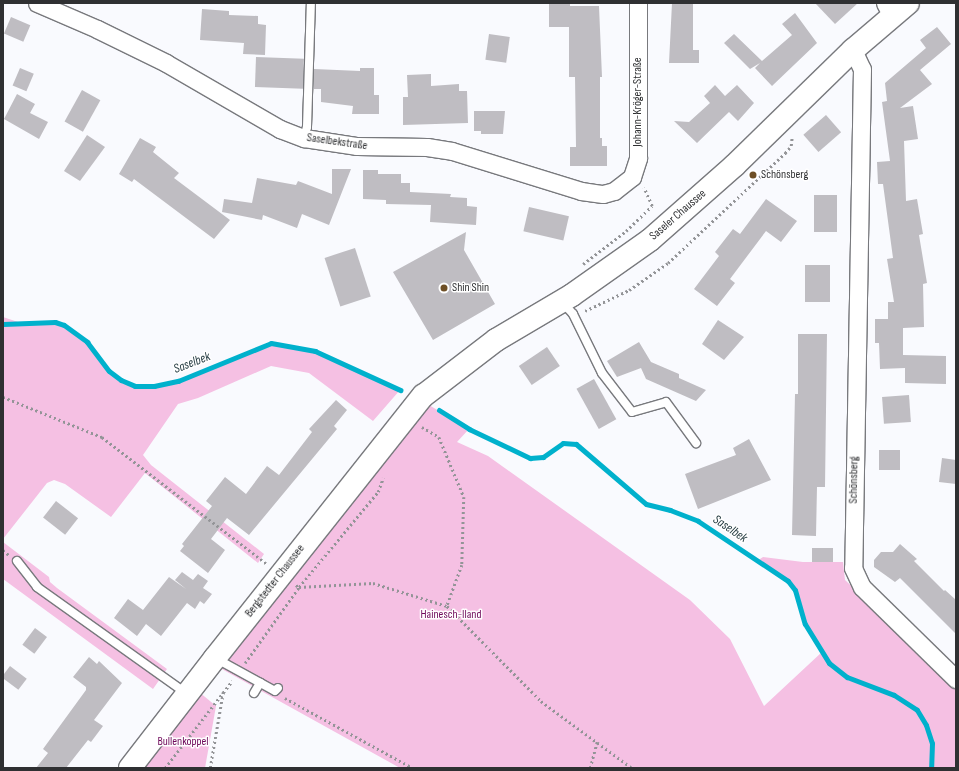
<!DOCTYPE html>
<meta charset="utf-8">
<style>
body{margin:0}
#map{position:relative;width:959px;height:771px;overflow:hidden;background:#f9fafe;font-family:"Sofia Sans Condensed",sans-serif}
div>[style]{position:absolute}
.green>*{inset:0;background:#f5c0e3}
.stream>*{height:5px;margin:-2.5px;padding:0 2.5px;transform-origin:2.5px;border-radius:2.5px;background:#00b1cc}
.building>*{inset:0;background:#bfbdc2;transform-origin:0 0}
.path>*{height:2.5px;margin-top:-1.25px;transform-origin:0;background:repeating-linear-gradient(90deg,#939497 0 2px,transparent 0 5px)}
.roads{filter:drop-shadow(1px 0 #78797d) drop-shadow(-1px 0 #78797d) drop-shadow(0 1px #78797d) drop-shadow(0 -1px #78797d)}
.service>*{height:8px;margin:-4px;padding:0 4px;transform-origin:4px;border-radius:4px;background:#fff}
.minor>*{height:17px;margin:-8.5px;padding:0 8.5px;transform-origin:8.5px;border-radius:8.5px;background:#fff}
.primary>*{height:22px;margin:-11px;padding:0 11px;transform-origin:11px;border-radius:11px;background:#fff}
.dots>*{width:11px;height:11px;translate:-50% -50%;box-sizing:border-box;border:2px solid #fff;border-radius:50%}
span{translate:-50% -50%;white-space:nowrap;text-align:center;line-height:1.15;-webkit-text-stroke:3px #fff;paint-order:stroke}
.street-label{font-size:12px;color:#2f3032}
.poi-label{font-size:12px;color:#2f3032}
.left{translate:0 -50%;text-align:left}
.park-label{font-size:12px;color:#6e095a}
.water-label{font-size:13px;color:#1f363c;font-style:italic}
.frame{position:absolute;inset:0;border:4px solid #2f3032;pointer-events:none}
</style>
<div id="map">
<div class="green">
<div style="clip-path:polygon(3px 317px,24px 324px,55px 322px,64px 325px,87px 342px,109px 371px,121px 380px,135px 386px,154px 386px,178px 381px,271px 343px,315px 351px,400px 390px,373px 421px,309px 373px,271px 366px,198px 398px,178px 404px,143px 455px,151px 465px,264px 554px,258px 563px,145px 473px,111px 517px,65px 484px,54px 480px,47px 483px,3px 539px)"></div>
<div style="clip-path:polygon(429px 405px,469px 429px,457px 442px,488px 456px,690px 600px,730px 639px,764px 706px,822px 652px,805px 624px,793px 586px,757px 561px,763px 557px,803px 562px,843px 562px,845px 580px,956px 684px,956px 768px,400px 768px,211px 663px)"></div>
<div style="clip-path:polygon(3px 542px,49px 577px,50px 582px,57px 588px,167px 669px,153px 689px,3px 579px)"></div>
<div style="clip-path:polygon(193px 687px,216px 706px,205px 768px,131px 768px)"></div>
</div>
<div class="stream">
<div style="left:3px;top:324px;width:52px;rotate:-2.2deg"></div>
<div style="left:55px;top:322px;width:9px;rotate:18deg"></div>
<div style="left:64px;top:325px;width:29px;rotate:36deg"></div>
<div style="left:87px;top:342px;width:36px;rotate:53deg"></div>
<div style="left:109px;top:371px;width:15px;rotate:37deg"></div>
<div style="left:121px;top:380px;width:15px;rotate:23deg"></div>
<div style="left:135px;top:386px;width:19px"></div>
<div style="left:154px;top:386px;width:25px;rotate:-12deg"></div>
<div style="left:178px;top:381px;width:100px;rotate:-22.2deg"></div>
<div style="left:271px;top:343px;width:45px;rotate:10.3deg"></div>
<div style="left:315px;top:351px;width:94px;rotate:24.6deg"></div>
<div style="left:439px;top:410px;width:36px;rotate:32deg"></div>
<div style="left:469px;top:429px;width:68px;rotate:25.4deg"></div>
<div style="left:530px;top:458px;width:13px;rotate:-4deg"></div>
<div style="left:543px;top:457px;width:24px;rotate:-35deg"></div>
<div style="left:563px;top:443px;width:13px;rotate:4deg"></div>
<div style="left:576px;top:444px;width:92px;rotate:40.6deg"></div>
<div style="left:646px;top:504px;width:25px;rotate:14deg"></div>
<div style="left:670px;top:510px;width:30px;rotate:21deg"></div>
<div style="left:698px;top:521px;width:108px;rotate:33.7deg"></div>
<div style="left:788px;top:581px;width:11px;rotate:52deg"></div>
<div style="left:795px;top:590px;width:35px;rotate:74deg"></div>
<div style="left:805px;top:624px;width:46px;rotate:58.4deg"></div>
<div style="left:829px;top:663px;width:23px;rotate:38deg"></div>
<div style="left:847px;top:677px;width:50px;rotate:21deg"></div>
<div style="left:894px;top:695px;width:27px;rotate:33deg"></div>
<div style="left:917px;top:710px;width:17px;rotate:59deg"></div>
<div style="left:926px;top:725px;width:19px;rotate:72deg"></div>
<div style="left:932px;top:743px;width:25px;rotate:92deg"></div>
</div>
<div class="building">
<div style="clip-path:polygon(570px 3px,570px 6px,599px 6px,602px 77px,600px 77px,600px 138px,602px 138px,602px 146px,607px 146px,607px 166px,570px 166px,570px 147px,576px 147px,575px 77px,569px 77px,569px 27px,549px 27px,549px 4px)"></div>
<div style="clip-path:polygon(672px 3px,693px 3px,693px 50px,699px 50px,699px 63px,669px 63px)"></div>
<div style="clip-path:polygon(815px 3px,858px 3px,835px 24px)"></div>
<div style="clip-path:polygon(202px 9px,229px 11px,229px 15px,258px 16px,258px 24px,266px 25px,265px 55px,243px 54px,244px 43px,200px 40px)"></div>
<div style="clip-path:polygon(795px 13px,817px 43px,772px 86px,755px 68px,760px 63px,750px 69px,724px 43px,734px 34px,762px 61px,792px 35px,782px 24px)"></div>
<div style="left:11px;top:17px;width:21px;height:18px;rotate:23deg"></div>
<div style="clip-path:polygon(937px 27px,951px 44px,920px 70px,932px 84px,900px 108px,913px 106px,918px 139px,904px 141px,906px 201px,917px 199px,923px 234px,919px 235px,927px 283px,923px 284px,924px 327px,903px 328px,903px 355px,946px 356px,946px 384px,905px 383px,905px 368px,880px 369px,879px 343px,875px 343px,875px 319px,888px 319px,888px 302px,894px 302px,887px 259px,893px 258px,883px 184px,878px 184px,877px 162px,890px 161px,882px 102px,887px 101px,885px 83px,926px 48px,920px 40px)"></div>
<div style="left:489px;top:34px;width:21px;height:26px;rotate:8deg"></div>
<div style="left:256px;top:57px;width:48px;height:30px;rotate:2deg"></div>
<div style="left:20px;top:68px;width:15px;height:19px;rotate:23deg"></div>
<div style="clip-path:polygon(360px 68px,374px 68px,374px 95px,379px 95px,379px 114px,352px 114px,353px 106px,321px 102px,321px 89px,314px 89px,314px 69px,360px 71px)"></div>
<div style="clip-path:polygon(431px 74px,431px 86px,459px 84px,459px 91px,467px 91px,468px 123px,403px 125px,403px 97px,408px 97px,407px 75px)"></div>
<div style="clip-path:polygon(715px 85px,725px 96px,737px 85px,754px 103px,738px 121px,729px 112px,697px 143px,674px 121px,689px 122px,710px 103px,704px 96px)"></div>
<div style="left:82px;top:90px;width:21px;height:36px;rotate:29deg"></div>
<div style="clip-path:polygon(17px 94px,35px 104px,30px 113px,48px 122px,39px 139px,4px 119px)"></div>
<div style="clip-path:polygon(474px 111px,505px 111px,503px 134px,481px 134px,481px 131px,474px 131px)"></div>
<div style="left:826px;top:115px;width:23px;height:30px;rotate:49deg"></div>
<div style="clip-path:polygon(87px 135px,105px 147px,80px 181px,64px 171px)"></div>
<div style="clip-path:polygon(140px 138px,156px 147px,153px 152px,179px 173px,174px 178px,230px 220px,214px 239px,134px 179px,132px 182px,119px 174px)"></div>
<div style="clip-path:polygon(332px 169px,351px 169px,329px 225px,302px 214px,297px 228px,263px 215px,262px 220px,222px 212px,224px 199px,252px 203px,257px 178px,296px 185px,298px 181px,332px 194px)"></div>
<div style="clip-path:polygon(363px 170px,378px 170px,378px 174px,401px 174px,401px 183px,410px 183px,410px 192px,451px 194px,450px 197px,467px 198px,467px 206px,477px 207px,476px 225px,430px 222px,431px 205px,386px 204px,386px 200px,363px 199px)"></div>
<div style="left:814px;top:195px;width:23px;height:37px"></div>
<div style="clip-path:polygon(766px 199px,797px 221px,781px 242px,766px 231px,730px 279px,735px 283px,717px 306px,694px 289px,719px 256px,715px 252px,733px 229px,740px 234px)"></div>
<div style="left:529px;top:207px;width:41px;height:25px;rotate:13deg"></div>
<div style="clip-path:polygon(466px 232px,464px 250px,495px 304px,433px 340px,393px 272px)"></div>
<div style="left:355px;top:248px;width:51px;height:32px;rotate:72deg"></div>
<div style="left:805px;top:265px;width:25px;height:37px"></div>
<div style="clip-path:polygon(718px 320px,744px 337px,724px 360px,702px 344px)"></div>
<div style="clip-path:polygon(798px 334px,827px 334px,825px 487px,817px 487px,816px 536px,792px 535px,795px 394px,798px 394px)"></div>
<div style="clip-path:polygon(639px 342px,651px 362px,679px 374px,679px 378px,706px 390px,696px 401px,646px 379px,641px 368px,617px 377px,607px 361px)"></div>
<div style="left:547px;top:347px;width:23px;height:34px;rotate:56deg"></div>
<div style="left:594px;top:379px;width:46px;height:20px;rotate:61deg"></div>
<div style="left:909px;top:395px;width:27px;height:27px;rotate:86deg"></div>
<div style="clip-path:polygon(336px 400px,347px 410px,334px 426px,337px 429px,249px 535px,227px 518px,211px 539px,225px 550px,208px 573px,180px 551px,184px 546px,182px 544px,212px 506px,206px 501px,225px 477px,246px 494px,267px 466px,279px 475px,312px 432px,309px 429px)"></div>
<div style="clip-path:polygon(749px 439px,771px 480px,698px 509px,685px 474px,736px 455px,733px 448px)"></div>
<div style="left:879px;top:450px;width:21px;height:20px"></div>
<div style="clip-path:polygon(942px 458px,956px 460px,956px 484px,939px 482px)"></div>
<div style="left:56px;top:501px;width:28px;height:21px;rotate:38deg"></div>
<div style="clip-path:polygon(900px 544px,917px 559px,914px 561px,944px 591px,945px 590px,956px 600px,956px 634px,900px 578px,895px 582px,874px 567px,874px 560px,881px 552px,893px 552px)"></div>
<div style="left:812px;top:548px;width:21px;height:14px"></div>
<div style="clip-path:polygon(182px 572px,193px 580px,198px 574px,208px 581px,203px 588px,212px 594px,204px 604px,200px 601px,195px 609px,187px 603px,161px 636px,146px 624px,137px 636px,114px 618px,128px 599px,143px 610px,169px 577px,186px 589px,175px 580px)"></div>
<div style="left:35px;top:628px;width:15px;height:21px;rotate:37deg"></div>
<div style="clip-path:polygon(89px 657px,97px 664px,99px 661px,122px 683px,94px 720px,103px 726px,91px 742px,88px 740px,66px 768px,36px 768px,48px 753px,43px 749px,86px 690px,86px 687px,73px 677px)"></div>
<div style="left:10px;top:666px;width:21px;height:14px;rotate:37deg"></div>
</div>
<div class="path">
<div style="left:583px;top:264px;width:54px;rotate:-37.5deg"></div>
<div style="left:626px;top:231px;width:36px;rotate:-44deg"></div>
<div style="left:652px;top:206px;width:20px;rotate:-114deg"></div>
<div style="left:585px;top:311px;width:49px;rotate:-25.5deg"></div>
<div style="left:629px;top:290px;width:47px;rotate:-34.7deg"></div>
<div style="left:668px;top:263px;width:161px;rotate:-43.2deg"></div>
<div style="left:785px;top:153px;width:9px;rotate:-49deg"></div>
<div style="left:791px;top:146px;width:9px;rotate:-84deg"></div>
<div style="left:3px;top:397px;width:107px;rotate:22deg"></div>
<div style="left:102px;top:437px;width:208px;rotate:37.6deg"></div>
<div style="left:422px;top:427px;width:20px;rotate:30deg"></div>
<div style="left:439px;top:437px;width:65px;rotate:67.4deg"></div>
<div style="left:464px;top:497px;width:68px;rotate:91.7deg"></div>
<div style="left:462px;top:565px;width:44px;rotate:110.1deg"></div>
<div style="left:3px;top:550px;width:8px;rotate:40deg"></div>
<div style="left:296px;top:585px;width:4px;rotate:34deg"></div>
<div style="left:299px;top:587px;width:74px;rotate:-3.1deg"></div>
<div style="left:373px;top:583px;width:77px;rotate:17.3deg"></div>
<div style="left:447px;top:606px;width:134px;rotate:45.3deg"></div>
<div style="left:541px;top:701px;width:113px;rotate:36.4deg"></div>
<div style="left:245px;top:663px;width:93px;rotate:-54.6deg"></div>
<div style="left:299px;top:587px;width:124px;rotate:-50.3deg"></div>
<div style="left:378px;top:492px;width:15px;rotate:-70deg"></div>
<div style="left:285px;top:698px;width:146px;rotate:28.7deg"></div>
<div style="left:165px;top:768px;width:110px;rotate:-52.4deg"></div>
<div style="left:210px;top:768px;width:77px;rotate:-80.3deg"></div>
<div style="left:590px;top:768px;width:27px;rotate:-75deg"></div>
</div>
<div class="roads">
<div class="service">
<div style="left:304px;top:138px;width:11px;rotate:-75deg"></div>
<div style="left:307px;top:127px;width:124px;rotate:-88.2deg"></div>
<div style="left:562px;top:302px;width:16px;rotate:47deg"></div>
<div style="left:573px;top:314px;width:66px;rotate:63.8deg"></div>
<div style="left:602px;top:373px;width:49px;rotate:52.4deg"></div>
<div style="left:632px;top:412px;width:35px;rotate:-16deg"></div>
<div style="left:666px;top:402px;width:51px;rotate:53.8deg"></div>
<div style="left:17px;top:561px;width:33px;rotate:52deg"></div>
<div style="left:37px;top:587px;width:184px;rotate:35.5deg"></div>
<div style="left:215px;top:658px;width:68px;rotate:28.8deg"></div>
<div style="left:275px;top:691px;width:4px;rotate:-45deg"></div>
<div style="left:254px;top:693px;width:12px;rotate:-59deg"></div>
</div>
<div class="minor">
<div style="left:37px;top:3px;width:65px;rotate:23.4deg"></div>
<div style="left:97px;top:29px;width:77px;rotate:26.2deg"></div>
<div style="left:166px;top:63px;width:132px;rotate:30.1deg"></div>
<div style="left:280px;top:129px;width:26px;rotate:21deg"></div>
<div style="left:304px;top:138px;width:54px;rotate:8.6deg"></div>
<div style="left:357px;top:146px;width:70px;rotate:0.8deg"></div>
<div style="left:427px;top:147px;width:25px;rotate:9deg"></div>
<div style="left:452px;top:151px;width:135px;rotate:17.2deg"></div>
<div style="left:581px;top:191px;width:22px;rotate:8deg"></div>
<div style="left:603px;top:194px;width:11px;rotate:-15deg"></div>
<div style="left:614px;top:191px;width:23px;rotate:-38deg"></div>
<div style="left:632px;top:177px;width:20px;rotate:-72deg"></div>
<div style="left:638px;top:158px;width:155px;rotate:-90deg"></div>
<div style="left:885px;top:3px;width:15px;rotate:62deg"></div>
<div style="left:853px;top:50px;width:21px;rotate:65deg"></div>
<div style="left:862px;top:69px;width:499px;rotate:91deg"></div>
<div style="left:853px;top:568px;width:21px;rotate:65deg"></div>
<div style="left:862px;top:587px;width:132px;rotate:44.4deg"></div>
</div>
<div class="primary">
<div style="left:130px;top:768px;width:139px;rotate:-52.3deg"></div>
<div style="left:215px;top:658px;width:335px;rotate:-51.6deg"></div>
<div style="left:423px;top:396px;width:92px;rotate:-37.5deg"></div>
<div style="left:496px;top:340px;width:88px;rotate:-30.6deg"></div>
<div style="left:572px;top:295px;width:95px;rotate:-35.2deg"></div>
<div style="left:650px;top:240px;width:113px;rotate:-41.4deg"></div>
<div style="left:735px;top:165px;width:165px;rotate:-44.3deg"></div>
<div style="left:853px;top:50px;width:72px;rotate:-40.5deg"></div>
</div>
</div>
<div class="dots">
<div style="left:753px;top:175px;background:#6e4f25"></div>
<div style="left:444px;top:288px;background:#6e4f25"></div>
</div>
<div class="street-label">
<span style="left:638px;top:102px;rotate:-90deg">Johann-Kröger-Straße</span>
<span style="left:337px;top:142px;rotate:8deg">Saselbekstraße</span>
<span style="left:678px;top:215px;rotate:-41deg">Saseler Chaussee</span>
<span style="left:854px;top:480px;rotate:-89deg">Schönsberg</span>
<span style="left:275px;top:581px;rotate:-52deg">Bergstedter Chaussee</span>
</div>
<div class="poi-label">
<span class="left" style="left:761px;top:175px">Schönsberg</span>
<span class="left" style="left:452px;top:288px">Shin Shin</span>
</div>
<div class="park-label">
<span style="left:451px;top:615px">Hainesch-Iland</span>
<span style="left:183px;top:742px">Bullenkoppel</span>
</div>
<div class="water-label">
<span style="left:192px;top:363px;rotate:-21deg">Saselbek</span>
<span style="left:730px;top:529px;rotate:34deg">Saselbek</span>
</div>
<div class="frame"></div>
</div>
